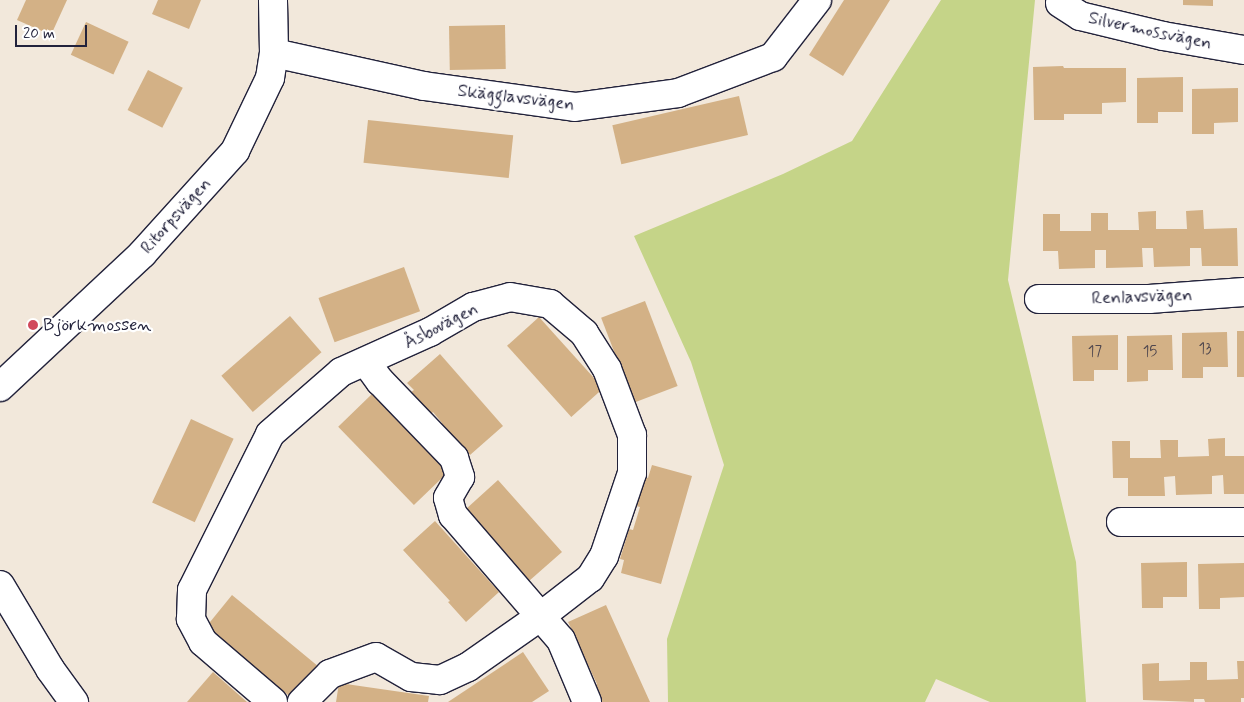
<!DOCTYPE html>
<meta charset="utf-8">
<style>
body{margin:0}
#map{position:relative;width:1244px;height:702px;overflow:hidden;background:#f2e8db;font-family:Mynerve,sans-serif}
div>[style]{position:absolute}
.green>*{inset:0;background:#c5d488}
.building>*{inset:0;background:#d3b186;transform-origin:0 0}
.roads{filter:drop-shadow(1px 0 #22223b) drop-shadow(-1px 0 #22223b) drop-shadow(0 1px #22223b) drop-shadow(0 -1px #22223b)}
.minor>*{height:28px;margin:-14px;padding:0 14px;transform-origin:14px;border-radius:14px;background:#fff}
.dots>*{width:14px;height:14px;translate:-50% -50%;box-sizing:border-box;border:2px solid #fff;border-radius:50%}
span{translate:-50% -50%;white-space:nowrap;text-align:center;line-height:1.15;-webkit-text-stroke:4.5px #fff;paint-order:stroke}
.number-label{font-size:15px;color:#4e464e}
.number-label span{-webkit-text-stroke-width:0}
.street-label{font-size:18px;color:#22223b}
.poi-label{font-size:18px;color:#22223b}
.left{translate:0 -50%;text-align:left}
.scale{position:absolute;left:15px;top:25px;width:72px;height:22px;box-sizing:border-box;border:2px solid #22223b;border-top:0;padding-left:6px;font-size:15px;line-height:18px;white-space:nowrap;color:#22223b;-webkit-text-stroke:4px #fff;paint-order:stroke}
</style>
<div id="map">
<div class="green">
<div style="clip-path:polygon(941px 0,1035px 0,1008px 280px,1076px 562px,1086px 702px,990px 702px,936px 679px,925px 702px,668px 702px,667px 639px,724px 465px,691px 362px,634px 236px,783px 174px,852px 141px)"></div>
</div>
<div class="building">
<div style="clip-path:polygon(26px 0,67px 0,51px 35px,17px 20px)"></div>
<div style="clip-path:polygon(158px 0,201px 0,189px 29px,152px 14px)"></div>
<div style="clip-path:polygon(844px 0,890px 0,843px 76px,809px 55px)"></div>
<div style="clip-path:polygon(1183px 0,1213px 0,1213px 6px,1183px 5px)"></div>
<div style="left:86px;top:22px;width:47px;height:36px;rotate:25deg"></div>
<div style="left:505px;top:25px;width:44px;height:56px;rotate:89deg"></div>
<div style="clip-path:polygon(1063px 66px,1064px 68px,1126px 68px,1126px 102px,1102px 103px,1102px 114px,1064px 114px,1064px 120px,1034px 120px,1033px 67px)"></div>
<div style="left:148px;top:70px;width:39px;height:45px;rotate:27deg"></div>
<div style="clip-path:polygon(1183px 77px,1183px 112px,1158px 112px,1158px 123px,1137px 123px,1137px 78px)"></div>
<div style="clip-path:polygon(1238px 88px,1238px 122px,1214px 123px,1214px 134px,1192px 134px,1192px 89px)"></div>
<div style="left:739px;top:96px;width:40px;height:130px;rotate:77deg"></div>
<div style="left:368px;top:120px;width:146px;height:43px;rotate:6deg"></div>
<div style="clip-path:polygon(1203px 210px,1204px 229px,1237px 228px,1238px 266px,1202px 266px,1201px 248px,1190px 248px,1190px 266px,1154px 267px,1153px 248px,1142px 248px,1143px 267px,1106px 268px,1106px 250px,1095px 250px,1095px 268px,1059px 269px,1058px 251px,1043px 251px,1043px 214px,1060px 214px,1060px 231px,1091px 231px,1091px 213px,1108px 213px,1108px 230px,1139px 230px,1138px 212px,1156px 211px,1156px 229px,1187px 229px,1186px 211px)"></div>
<div style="left:404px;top:267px;width:47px;height:91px;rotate:70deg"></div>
<div style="left:645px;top:301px;width:91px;height:47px;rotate:69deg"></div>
<div style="left:290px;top:316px;width:48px;height:91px;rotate:49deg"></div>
<div style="left:539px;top:317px;width:96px;height:43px;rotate:48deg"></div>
<div style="left:1237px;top:331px;width:7px;height:46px"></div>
<div style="clip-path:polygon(1227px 332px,1228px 367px,1203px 367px,1203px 378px,1182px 378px,1182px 333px)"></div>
<div style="clip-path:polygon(1118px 335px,1118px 370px,1094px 370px,1094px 381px,1073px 381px,1072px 336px)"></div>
<div style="clip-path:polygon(1172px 335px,1173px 370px,1148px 370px,1148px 381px,1127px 382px,1127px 336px)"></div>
<div style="clip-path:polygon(440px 354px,503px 426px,470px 455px,454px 437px,451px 439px,439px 426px,442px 423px,433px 412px,430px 415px,410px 393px,414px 390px,407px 383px)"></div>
<div style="left:372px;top:394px;width:109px;height:47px;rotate:46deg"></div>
<div style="left:191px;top:419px;width:47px;height:92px;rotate:25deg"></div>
<div style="clip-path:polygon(1225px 438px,1225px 456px,1244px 456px,1244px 494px,1224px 494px,1223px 475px,1212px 476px,1212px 494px,1176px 495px,1175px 476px,1164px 477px,1165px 496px,1128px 496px,1128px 478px,1113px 478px,1112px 441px,1130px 441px,1130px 458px,1161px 458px,1160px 440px,1178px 440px,1178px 457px,1209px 456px,1208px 439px)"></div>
<div style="clip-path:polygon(652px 465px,692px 476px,661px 584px,621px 573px,624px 560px,620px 559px,629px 529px,633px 530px,640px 507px,636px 506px,645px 477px,648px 478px)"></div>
<div style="clip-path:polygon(498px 480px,562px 552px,529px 581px,513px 563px,510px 565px,498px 552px,501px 549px,492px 538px,489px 541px,466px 509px)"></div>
<div style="clip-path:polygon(435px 521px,499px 592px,466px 622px,448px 602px,450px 601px,403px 550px)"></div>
<div style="clip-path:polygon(1187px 562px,1187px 597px,1163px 597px,1163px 608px,1142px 608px,1141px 563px)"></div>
<div style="clip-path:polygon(1244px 563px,1244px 597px,1220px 598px,1220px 609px,1199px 609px,1198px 564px)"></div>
<div style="clip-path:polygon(232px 595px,319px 667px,293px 699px,282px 690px,279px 694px,256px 674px,258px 671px,240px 655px,238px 659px,206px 627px)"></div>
<div style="clip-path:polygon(606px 605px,650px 702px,600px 702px,593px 686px,597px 684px,587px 663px,583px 664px,571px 636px,574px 634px,568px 622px)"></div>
<div style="clip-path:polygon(523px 652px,549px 691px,532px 702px,448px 702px)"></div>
<div style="clip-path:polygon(1237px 661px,1244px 661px,1244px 698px,1241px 698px,1241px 702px,1205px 702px,1204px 699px,1194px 699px,1194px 702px,1143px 700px,1142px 664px,1159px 663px,1159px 681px,1190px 680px,1190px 662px,1207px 662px,1207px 680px,1238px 679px)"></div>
<div style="clip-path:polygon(213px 672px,247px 702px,187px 702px)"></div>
<div style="clip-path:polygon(339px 683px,429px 696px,428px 702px,336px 702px)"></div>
</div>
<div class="roads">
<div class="minor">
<div style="left:1060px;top:3px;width:24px;rotate:33deg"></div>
<div style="left:1080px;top:16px;width:85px;rotate:13.5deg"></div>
<div style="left:1163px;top:36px;width:82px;rotate:9.8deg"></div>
<div style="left:274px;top:53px;width:154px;rotate:12.4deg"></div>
<div style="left:424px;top:86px;width:152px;rotate:7.9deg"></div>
<div style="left:575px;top:107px;width:104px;rotate:-7.7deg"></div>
<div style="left:678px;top:93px;width:102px;rotate:-20.8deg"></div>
<div style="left:773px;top:57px;width:72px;rotate:-52.3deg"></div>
<div style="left:1039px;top:299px;width:110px"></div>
<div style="left:1149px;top:299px;width:95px;rotate:-4.2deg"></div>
<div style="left:366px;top:362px;width:24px;rotate:54deg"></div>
<div style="left:380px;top:381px;width:107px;rotate:46.1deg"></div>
<div style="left:454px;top:458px;width:20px;rotate:72deg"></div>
<div style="left:460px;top:477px;width:24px;rotate:120deg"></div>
<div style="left:448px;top:498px;width:18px;rotate:74deg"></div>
<div style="left:453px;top:515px;width:165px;rotate:49.2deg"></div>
<div style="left:561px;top:640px;width:67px;rotate:67.2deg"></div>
<div style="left:0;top:387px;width:195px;rotate:-43.1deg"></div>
<div style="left:142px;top:254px;width:139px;rotate:-47.9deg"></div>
<div style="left:235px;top:151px;width:81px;rotate:-64.4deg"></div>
<div style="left:270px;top:78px;width:25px;rotate:-81deg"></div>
<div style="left:274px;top:53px;width:53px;rotate:-91.1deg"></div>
<div style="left:1121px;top:522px;width:123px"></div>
<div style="left:0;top:585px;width:98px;rotate:59.2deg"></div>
<div style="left:50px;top:669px;width:41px;rotate:54deg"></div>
<div style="left:273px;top:702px;width:92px;rotate:-139.4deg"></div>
<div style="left:203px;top:642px;width:26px;rotate:-118deg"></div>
<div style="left:191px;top:619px;width:29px;rotate:-88deg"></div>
<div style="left:192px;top:590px;width:174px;rotate:-63.4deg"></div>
<div style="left:270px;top:434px;width:94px;rotate:-41.1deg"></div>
<div style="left:341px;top:372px;width:98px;rotate:-24.2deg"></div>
<div style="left:430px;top:332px;width:50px;rotate:-30.2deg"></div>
<div style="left:473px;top:307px;width:38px;rotate:-15deg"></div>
<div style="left:510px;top:297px;width:41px;rotate:9.9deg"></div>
<div style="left:550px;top:304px;width:45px;rotate:40.5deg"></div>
<div style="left:584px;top:333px;width:43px;rotate:57.4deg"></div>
<div style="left:607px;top:369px;width:71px;rotate:69.3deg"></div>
<div style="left:632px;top:435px;width:38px;rotate:90deg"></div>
<div style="left:632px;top:473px;width:88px;rotate:108.6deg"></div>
<div style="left:604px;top:556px;width:26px;rotate:122deg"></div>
<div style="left:590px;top:578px;width:62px;rotate:142.2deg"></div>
<div style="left:541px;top:616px;width:89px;rotate:145.1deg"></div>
<div style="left:468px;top:667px;width:31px;rotate:155deg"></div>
<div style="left:440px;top:680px;width:29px;rotate:-174deg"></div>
<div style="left:411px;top:677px;width:40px;rotate:-150.3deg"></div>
<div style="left:376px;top:657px;width:49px;rotate:159.7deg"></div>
<div style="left:330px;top:674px;width:40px;rotate:135deg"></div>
</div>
</div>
<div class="dots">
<div style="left:33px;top:325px;background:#d1495b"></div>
</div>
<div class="number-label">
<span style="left:1205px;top:350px">13</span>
<span style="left:1095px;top:353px">17</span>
<span style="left:1150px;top:353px">15</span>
</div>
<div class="street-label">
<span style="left:1150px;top:31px;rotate:12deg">Silvermossvägen</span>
<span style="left:516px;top:98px;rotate:7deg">Skägglavsvägen</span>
<span style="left:176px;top:216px;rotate:-48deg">Ritorpsvägen</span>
<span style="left:1142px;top:297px;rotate:-2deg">Renlavsvägen</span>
<span style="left:441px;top:326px;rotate:-27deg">Åsbovägen</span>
</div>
<div class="poi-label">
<span class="left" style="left:43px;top:325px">Björkmossen</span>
</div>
<div class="scale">20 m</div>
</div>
